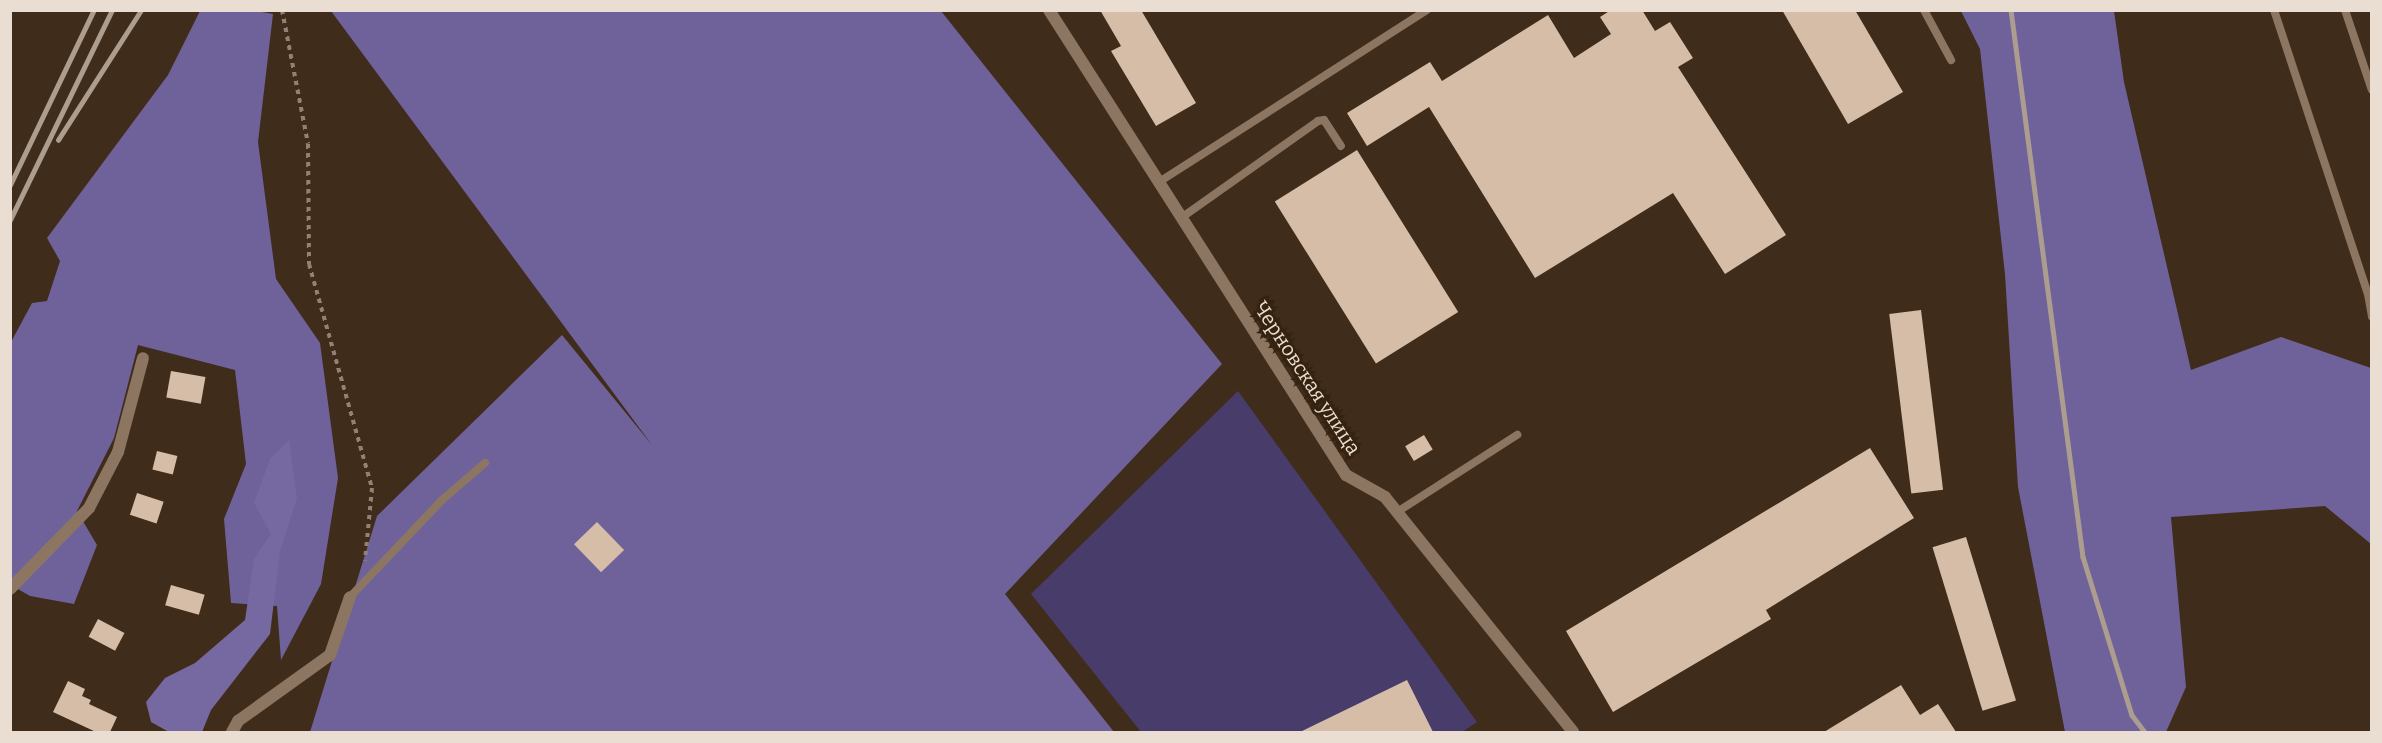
<!DOCTYPE html>
<meta charset="utf-8">
<style>
body{margin:0}
#map{position:relative;width:2382px;height:743px;overflow:hidden;background:#402c1a;font-family:Bitter,serif}
div>[style]{position:absolute}
.green>*{inset:0;background:#483c6a}
.forest>*{inset:0;background:#6f629b}
.water>*{inset:0;background:#7669a2}
.building>*{inset:0;background:#d6bda7;transform-origin:0 0}
.path>*{height:4px;margin-top:-2px;transform-origin:0;background:repeating-linear-gradient(90deg,#938273 0 4.5px,transparent 0 9px)}
.lane>*{height:8px;margin:-4px;padding:0 4px;transform-origin:4px;border-radius:4px;background:#8c7662}
.street>*{height:12px;margin:-6px;padding:0 6px;transform-origin:6px;border-radius:6px;background:#8c7662}
.rail>*{height:4.5px;margin:-2.25px;padding:0 2.25px;transform-origin:2.25px;border-radius:2.25px;background:#ac9d8e}
span{translate:-50% -50%;white-space:nowrap;text-align:center;line-height:1.15;-webkit-text-stroke:6px #352310;paint-order:stroke}
.street-label{font-size:20px;color:#eaddd1}
.frame{position:absolute;inset:0;border:12px solid #eaddd1;pointer-events:none}
</style>
<div id="map">
<div class="green">
<div style="clip-path:polygon(1238px 391px,1477px 722px,1462px 732px,1141px 732px,1031px 594px)"></div>
</div>
<div class="forest">
<div style="clip-path:polygon(252px 10px,273px 14px,258px 142px,276px 279px,320px 343px,338px 478px,321px 584px,281px 660px,277px 606px,231px 603px,224px 519px,246px 464px,235px 370px,138px 345px,114px 438px,77px 511px,97px 545px,74px 604px,30px 596px,11px 585px,10px 344px,32px 303px,47px 301px,60px 261px,47px 238px,168px 75px,200px 11px)"></div>
<div style="clip-path:polygon(331px 11px,941px 11px,1222px 364px,1005px 594px,1114px 732px,310px 732px,377px 516px,562px 335px,652px 445px)"></div>
<div style="clip-path:polygon(1961px 11px,2114px 11px,2124px 82px,2191px 370px,2281px 337px,2371px 368px,2371px 544px,2325px 506px,2171px 517px,2186px 687px,2166px 732px,2065px 732px,2018px 487px,2005px 274px,1980px 49px)"></div>
</div>
<div class="water">
<div style="clip-path:polygon(289px 440px,297px 498px,280px 551px,270px 634px,211px 710px,202px 732px,169px 732px,151px 722px,146px 702px,165px 678px,195px 663px,245px 620px,254px 559px,271px 534px,254px 503px,270px 459px)"></div>
</div>
<div class="building">
<div style="clip-path:polygon(1100px 10px,1141px 10px,1196px 103px,1156px 126px,1111px 51px,1121px 46px)"></div>
<div style="clip-path:polygon(1611px 10px,1642px 10px,1655px 31px,1670px 22px,1693px 58px,1678px 67px,1786px 235px,1725px 274px,1673px 193px,1535px 278px,1429px 107px,1367px 146px,1347px 113px,1430px 62px,1442px 81px,1548px 15px,1574px 58px,1611px 34px,1600px 17px)"></div>
<div style="clip-path:polygon(1782px 10px,1855px 10px,1903px 92px,1848px 124px)"></div>
<div style="left:1357px;top:150px;width:191px;height:97px;rotate:58deg"></div>
<div style="left:1921px;top:310px;width:181px;height:32px;rotate:83deg"></div>
<div style="left:171px;top:371px;width:35px;height:27px;rotate:10deg"></div>
<div style="left:1424px;top:435px;width:17px;height:22px;rotate:59deg"></div>
<div style="clip-path:polygon(1870px 448px,1914px 518px,1766px 610px,1771px 619px,1613px 712px,1566px 631px)"></div>
<div style="left:157px;top:451px;width:21px;height:19px;rotate:14deg"></div>
<div style="left:137px;top:493px;width:28px;height:23px;rotate:18deg"></div>
<div style="left:597px;top:522px;width:39px;height:32px;rotate:46deg"></div>
<div style="left:1966px;top:537px;width:171px;height:35px;rotate:73deg"></div>
<div style="left:171px;top:585px;width:35px;height:21px;rotate:16deg"></div>
<div style="left:98px;top:619px;width:30px;height:20px;rotate:28deg"></div>
<div style="clip-path:polygon(1407px 680px,1433px 732px,1300px 732px)"></div>
<div style="clip-path:polygon(68px 681px,85px 689px,82px 696px,91px 700px,89px 704px,117px 717px,110px 732px,96px 732px,53px 712px)"></div>
<div style="clip-path:polygon(1901px 685px,1920px 715px,1938px 704px,1956px 732px,1824px 732px)"></div>
</div>
<div class="path">
<div style="left:282px;top:10px;width:136px;rotate:79deg"></div>
<div style="left:308px;top:144px;width:120px;rotate:89.5deg"></div>
<div style="left:309px;top:264px;width:233px;rotate:74.3deg"></div>
<div style="left:372px;top:488px;width:73px;rotate:95.5deg"></div>
</div>
<div class="lane">
<div style="left:1924px;top:10px;width:57px;rotate:61.6deg"></div>
<div style="left:2274px;top:10px;width:299px;rotate:71.7deg"></div>
<div style="left:2368px;top:294px;width:23px;rotate:80deg"></div>
<div style="left:2345px;top:10px;width:84px;rotate:71.4deg"></div>
<div style="left:1159px;top:182px;width:318px;rotate:-32.7deg"></div>
<div style="left:1181px;top:218px;width:168px;rotate:-35.3deg"></div>
<div style="left:1318px;top:121px;width:6px;rotate:-9deg"></div>
<div style="left:1324px;top:120px;width:31px;rotate:57deg"></div>
<div style="left:1397px;top:512px;width:143px;rotate:-32.7deg"></div>
<div style="left:350px;top:597px;width:134px;rotate:-46.5deg"></div>
<div style="left:442px;top:500px;width:57px;rotate:-40.7deg"></div>
</div>
<div class="street">
<div style="left:1049px;top:10px;width:552px;rotate:57.43deg"></div>
<div style="left:1346px;top:475px;width:45px;rotate:29.4deg"></div>
<div style="left:1385px;top:497px;width:301px;rotate:51.3deg"></div>
<div style="left:10px;top:589px;width:113px;rotate:-45.7deg"></div>
<div style="left:89px;top:508px;width:63px;rotate:-62.6deg"></div>
<div style="left:118px;top:452px;width:97px;rotate:-75.1deg"></div>
<div style="left:232px;top:732px;width:13px;rotate:-61deg"></div>
<div style="left:238px;top:721px;width:113px;rotate:-35.7deg"></div>
<div style="left:330px;top:655px;width:61px;rotate:-71deg"></div>
</div>
<div class="rail">
<div style="left:2011px;top:10px;width:552px;rotate:82.5deg"></div>
<div style="left:2083px;top:557px;width:165px;rotate:72.8deg"></div>
<div style="left:2132px;top:715px;width:21px;rotate:53deg"></div>
<div style="left:58px;top:140px;width:154px;rotate:-57.4deg"></div>
<div style="left:10px;top:185px;width:194px;rotate:-64.4deg"></div>
<div style="left:10px;top:220px;width:233px;rotate:-64.1deg"></div>
</div>
<div class="street-label">
<span style="left:1307px;top:378px;rotate:57deg">Черновская улица</span>
</div>
<div class="frame"></div>
</div>
